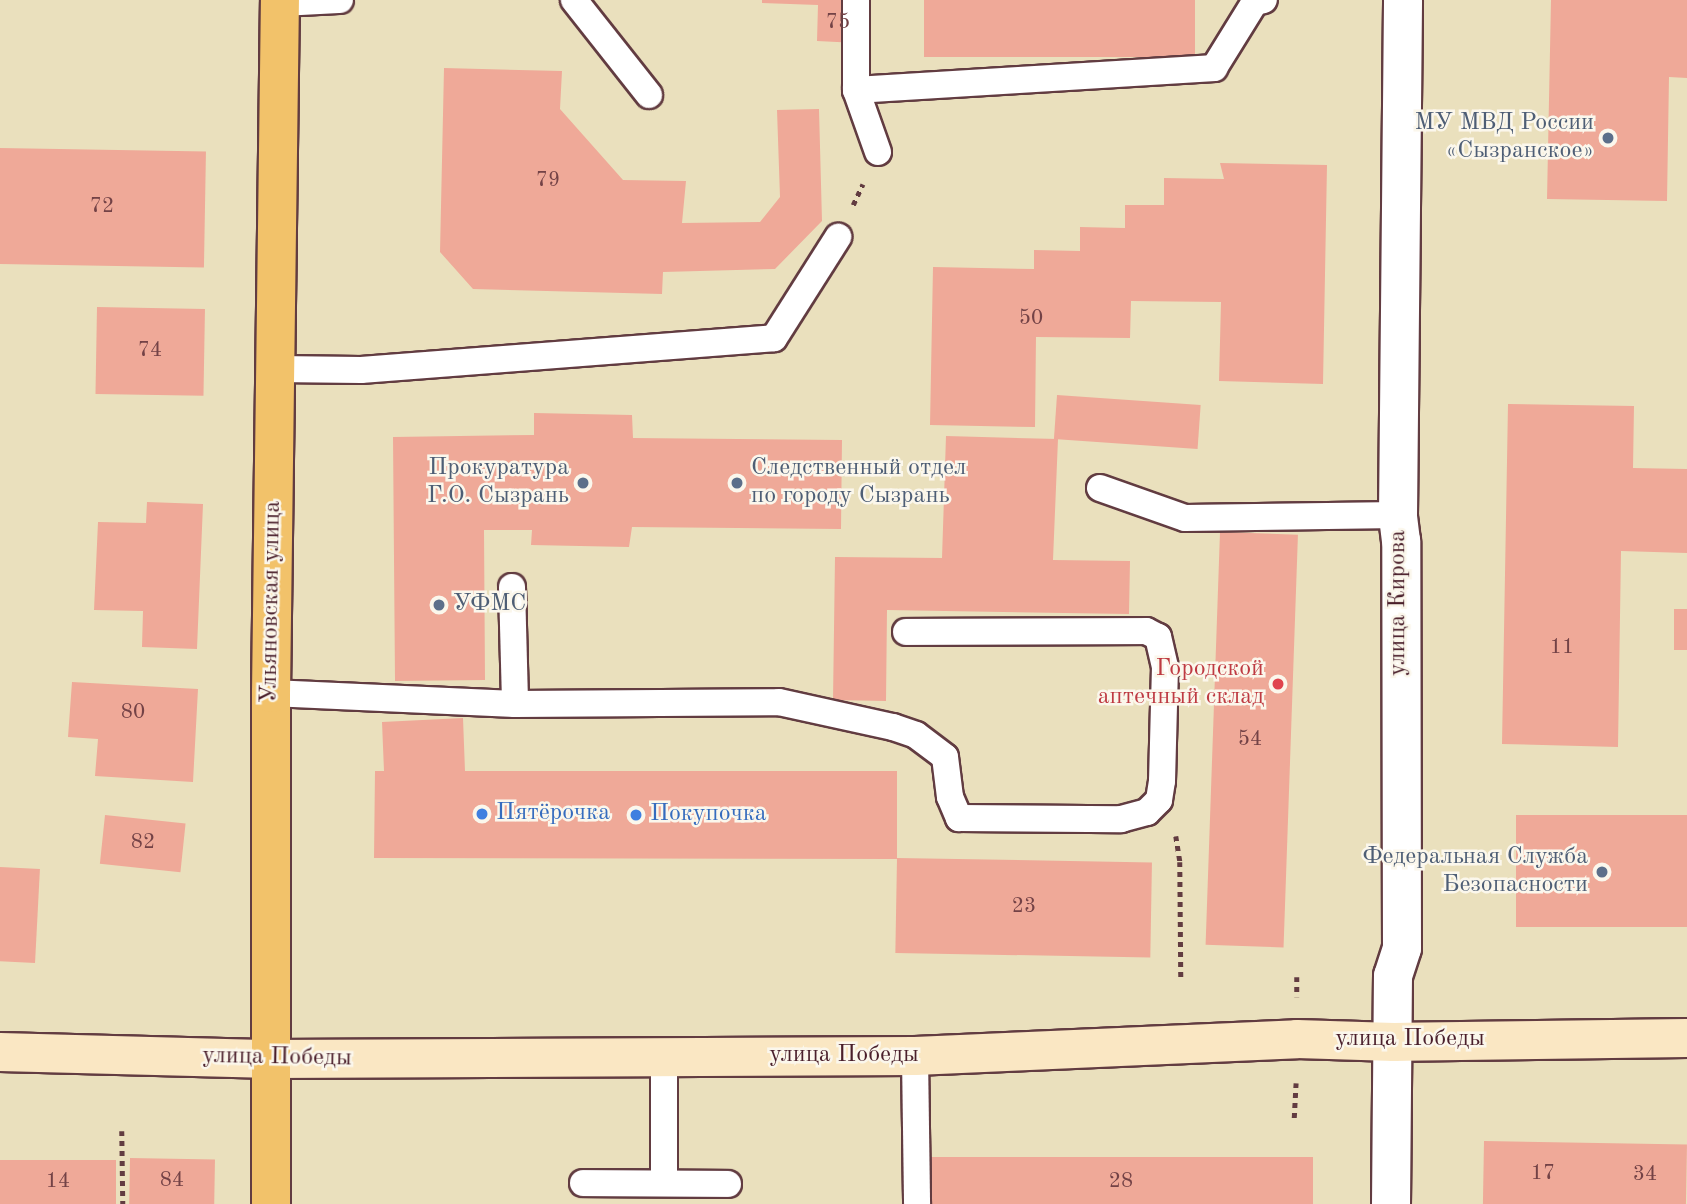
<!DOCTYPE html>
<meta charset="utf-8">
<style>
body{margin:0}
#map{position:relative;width:1687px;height:1204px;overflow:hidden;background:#eae0bd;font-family:"Old Standard TT",serif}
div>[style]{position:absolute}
.building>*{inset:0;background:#efa998;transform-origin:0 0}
.path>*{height:4.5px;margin-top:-2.25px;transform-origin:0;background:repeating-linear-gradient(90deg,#623c41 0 5px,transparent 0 10px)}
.roads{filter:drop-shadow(2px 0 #623c41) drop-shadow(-2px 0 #623c41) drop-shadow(0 2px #623c41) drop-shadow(0 -2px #623c41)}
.service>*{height:26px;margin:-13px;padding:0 13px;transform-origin:13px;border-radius:13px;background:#fff}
.tertiary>*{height:38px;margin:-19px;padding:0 19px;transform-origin:19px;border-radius:19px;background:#fff}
.secondary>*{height:38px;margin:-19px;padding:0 19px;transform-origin:19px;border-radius:19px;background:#fae7c3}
.primary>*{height:38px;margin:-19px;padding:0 19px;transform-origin:19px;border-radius:19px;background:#f2c26a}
.dots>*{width:19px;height:19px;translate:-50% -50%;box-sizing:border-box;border:4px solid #fbf7ec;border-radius:50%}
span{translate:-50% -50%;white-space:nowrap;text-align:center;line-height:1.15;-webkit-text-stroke:5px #fbf7ec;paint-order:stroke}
.number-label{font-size:21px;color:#734246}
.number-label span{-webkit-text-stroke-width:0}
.service-label{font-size:24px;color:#4e5e75}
.right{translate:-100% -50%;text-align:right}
.left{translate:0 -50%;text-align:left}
.street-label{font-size:24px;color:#4a1f2b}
.health-label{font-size:24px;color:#be3a42}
.shop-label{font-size:24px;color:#366cbe}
</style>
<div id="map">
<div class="building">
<div style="clip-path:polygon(762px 0,860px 0,857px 43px,817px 41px,818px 5px,762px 3px)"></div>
<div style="left:924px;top:0;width:271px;height:57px"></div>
<div style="clip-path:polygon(1551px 0,1687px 0,1687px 78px,1669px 77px,1667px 201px,1547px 199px)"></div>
<div style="clip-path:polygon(444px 68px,562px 71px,560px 109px,623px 180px,686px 181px,682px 223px,760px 222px,780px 197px,777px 110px,819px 109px,822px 221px,775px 269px,663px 272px,662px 294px,473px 289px,440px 252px)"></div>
<div style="left:0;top:148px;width:206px;height:116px;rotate:1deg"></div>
<div style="clip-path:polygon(1220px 163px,1327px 165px,1323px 384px,1219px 381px,1221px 302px,1131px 301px,1130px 338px,1036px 337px,1035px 427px,930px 425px,933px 267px,1034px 269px,1034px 250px,1080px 251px,1080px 227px,1125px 228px,1125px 205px,1164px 205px,1164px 178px,1224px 179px)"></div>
<div style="left:97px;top:307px;width:108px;height:87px;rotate:1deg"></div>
<div style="left:1057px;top:395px;width:144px;height:44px;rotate:4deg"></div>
<div style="clip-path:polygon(1508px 404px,1634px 406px,1633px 468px,1687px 469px,1687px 553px,1621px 551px,1618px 747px,1502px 744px)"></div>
<div style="clip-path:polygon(534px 413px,632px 415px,633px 438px,842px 440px,841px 529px,632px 527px,629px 547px,531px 545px,532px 530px,484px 530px,485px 680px,395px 681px,393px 437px,534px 435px)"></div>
<div style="clip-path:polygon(946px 436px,1058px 439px,1053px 560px,1130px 561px,1129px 614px,887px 610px,886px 701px,833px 700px,835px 557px,942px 558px)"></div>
<div style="clip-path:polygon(147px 502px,203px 504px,197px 649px,142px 647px,143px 611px,94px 610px,98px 522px,146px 523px)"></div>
<div style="left:1220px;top:532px;width:78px;height:413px;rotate:2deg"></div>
<div style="left:1674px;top:609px;width:13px;height:41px"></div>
<div style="clip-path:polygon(72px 682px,198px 689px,193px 782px,95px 776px,98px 739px,68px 737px)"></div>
<div style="clip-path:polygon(463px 718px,465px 771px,897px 771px,897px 859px,374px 858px,375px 771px,384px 771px,382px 722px)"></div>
<div style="left:105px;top:815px;width:81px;height:49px;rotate:6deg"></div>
<div style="left:1687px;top:815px;width:112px;height:171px;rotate:90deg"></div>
<div style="left:897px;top:858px;width:255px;height:95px;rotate:1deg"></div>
<div style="left:0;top:867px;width:40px;height:94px;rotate:3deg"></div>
<div style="left:1484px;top:1141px;width:203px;height:63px;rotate:1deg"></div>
<div style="left:929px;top:1157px;width:384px;height:47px"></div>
<div style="left:130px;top:1158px;width:85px;height:46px;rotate:1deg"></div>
<div style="left:0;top:1160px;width:116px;height:44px"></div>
</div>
<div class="path">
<div style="left:853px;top:205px;width:23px;rotate:-65deg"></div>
<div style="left:1176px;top:836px;width:26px;rotate:81deg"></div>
<div style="left:1180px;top:862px;width:116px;rotate:89.5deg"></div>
<div style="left:1297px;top:977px;width:20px;rotate:90deg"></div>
<div style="left:1294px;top:1118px;width:35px;rotate:-87deg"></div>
<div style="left:122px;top:1131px;width:73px;rotate:89.2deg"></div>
</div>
<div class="roads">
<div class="service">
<div style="left:574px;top:0;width:121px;rotate:51.7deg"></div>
<div style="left:280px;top:3px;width:60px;rotate:-2.9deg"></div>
<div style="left:856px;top:90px;width:90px;rotate:-90deg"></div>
<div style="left:878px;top:152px;width:66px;rotate:-109.5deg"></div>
<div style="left:856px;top:90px;width:359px;rotate:-3.5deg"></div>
<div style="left:1214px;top:68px;width:78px;rotate:-58.2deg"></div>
<div style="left:1255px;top:2px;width:9px;rotate:-13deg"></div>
<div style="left:276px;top:369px;width:85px;rotate:0.7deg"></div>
<div style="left:361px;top:370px;width:414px;rotate:-4.4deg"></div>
<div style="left:774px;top:338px;width:120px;rotate:-57.6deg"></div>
<div style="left:1100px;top:488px;width:90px;rotate:19.4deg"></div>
<div style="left:1185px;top:518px;width:213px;rotate:-0.8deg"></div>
<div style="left:512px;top:587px;width:117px;rotate:88.5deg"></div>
<div style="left:271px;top:693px;width:244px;rotate:2.6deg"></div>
<div style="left:515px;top:704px;width:264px;rotate:-0.4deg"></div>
<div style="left:779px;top:702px;width:117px;rotate:12.4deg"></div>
<div style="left:893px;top:727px;width:24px;rotate:19deg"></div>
<div style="left:916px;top:735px;width:36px;rotate:37deg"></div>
<div style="left:945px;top:757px;width:40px;rotate:82.9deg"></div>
<div style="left:950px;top:797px;width:23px;rotate:67deg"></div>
<div style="left:959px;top:818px;width:162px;rotate:0.4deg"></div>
<div style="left:1121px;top:819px;width:27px;rotate:-15deg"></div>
<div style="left:1147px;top:812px;width:17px;rotate:-45deg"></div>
<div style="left:1159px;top:800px;width:19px;rotate:-81deg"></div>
<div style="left:1162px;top:781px;width:114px;rotate:-88.5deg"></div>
<div style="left:1165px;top:667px;width:31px;rotate:-103deg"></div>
<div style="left:1158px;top:637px;width:13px;rotate:-153deg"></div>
<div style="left:1146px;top:631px;width:240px;rotate:179.8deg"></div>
<div style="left:664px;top:1056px;width:127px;rotate:90deg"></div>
<div style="left:915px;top:1056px;width:148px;rotate:89.2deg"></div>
<div style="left:583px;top:1183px;width:145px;rotate:0.4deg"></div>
</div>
<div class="tertiary">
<div style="left:1391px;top:1204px;width:228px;rotate:-89.5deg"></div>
<div style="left:1393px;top:976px;width:29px;rotate:-72deg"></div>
<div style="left:1402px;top:948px;width:407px;rotate:-90.1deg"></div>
<div style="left:1401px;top:541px;width:26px;rotate:-97deg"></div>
<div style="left:1398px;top:515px;width:515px;rotate:-89.44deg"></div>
</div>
<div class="secondary">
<div style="left:0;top:1052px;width:272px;rotate:1.5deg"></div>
<div style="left:272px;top:1059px;width:643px;rotate:-0.27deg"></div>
<div style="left:915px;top:1056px;width:382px;rotate:-2.5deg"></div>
<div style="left:1297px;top:1039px;width:97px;rotate:1.8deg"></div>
<div style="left:1394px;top:1042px;width:293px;rotate:-0.8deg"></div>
</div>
<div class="primary">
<div style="left:271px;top:1204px;width:511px;rotate:-90deg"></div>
<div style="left:271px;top:693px;width:693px;rotate:-89.26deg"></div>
</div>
</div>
<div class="dots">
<div style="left:1608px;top:138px;background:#5c6f8a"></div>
<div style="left:583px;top:483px;background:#5c6f8a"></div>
<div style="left:737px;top:483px;background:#5c6f8a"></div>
<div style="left:439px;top:605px;background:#5c6f8a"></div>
<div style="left:1278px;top:684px;background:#e0444e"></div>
<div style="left:482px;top:814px;background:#3f7fe0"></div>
<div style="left:636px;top:815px;background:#3f7fe0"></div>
<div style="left:1602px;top:872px;background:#5c6f8a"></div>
</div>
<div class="number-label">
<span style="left:838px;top:23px">75</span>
<span style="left:548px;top:181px">79</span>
<span style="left:102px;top:207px">72</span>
<span style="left:1031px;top:319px">50</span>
<span style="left:150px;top:351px">74</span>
<span style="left:1562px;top:648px">11</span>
<span style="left:133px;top:713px">80</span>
<span style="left:1250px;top:740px">54</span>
<span style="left:143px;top:843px">82</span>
<span style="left:1024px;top:907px">23</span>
<span style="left:1543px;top:1174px">17</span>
<span style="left:1645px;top:1175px">34</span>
<span style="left:172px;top:1181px">84</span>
<span style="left:58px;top:1182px">14</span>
<span style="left:1121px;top:1182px">28</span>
</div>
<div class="service-label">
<span class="right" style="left:1594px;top:138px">МУ МВД России<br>«Сызранское»</span>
<span class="right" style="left:569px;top:483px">Прокуратура<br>Г.О. Сызрань</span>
<span class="left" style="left:751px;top:483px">Следственный отдел<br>по городу Сызрань</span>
<span class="left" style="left:453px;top:605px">УФМС</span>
<span class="right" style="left:1588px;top:872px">Федеральная Служба<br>Безопасности</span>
</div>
<div class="street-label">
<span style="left:272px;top:602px;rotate:-89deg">Ульяновская улица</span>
<span style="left:1399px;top:603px;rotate:-90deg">улица Кирова</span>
<span style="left:1410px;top:1040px">улица Победы</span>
<span style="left:844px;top:1056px">улица Победы</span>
<span style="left:277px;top:1058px;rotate:1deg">улица Победы</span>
</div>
<div class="health-label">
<span class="right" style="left:1264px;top:684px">Городской<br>аптечный склад</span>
</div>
<div class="shop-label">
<span class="left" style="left:496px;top:814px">Пятёрочка</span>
<span class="left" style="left:650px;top:815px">Покупочка</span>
</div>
</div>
